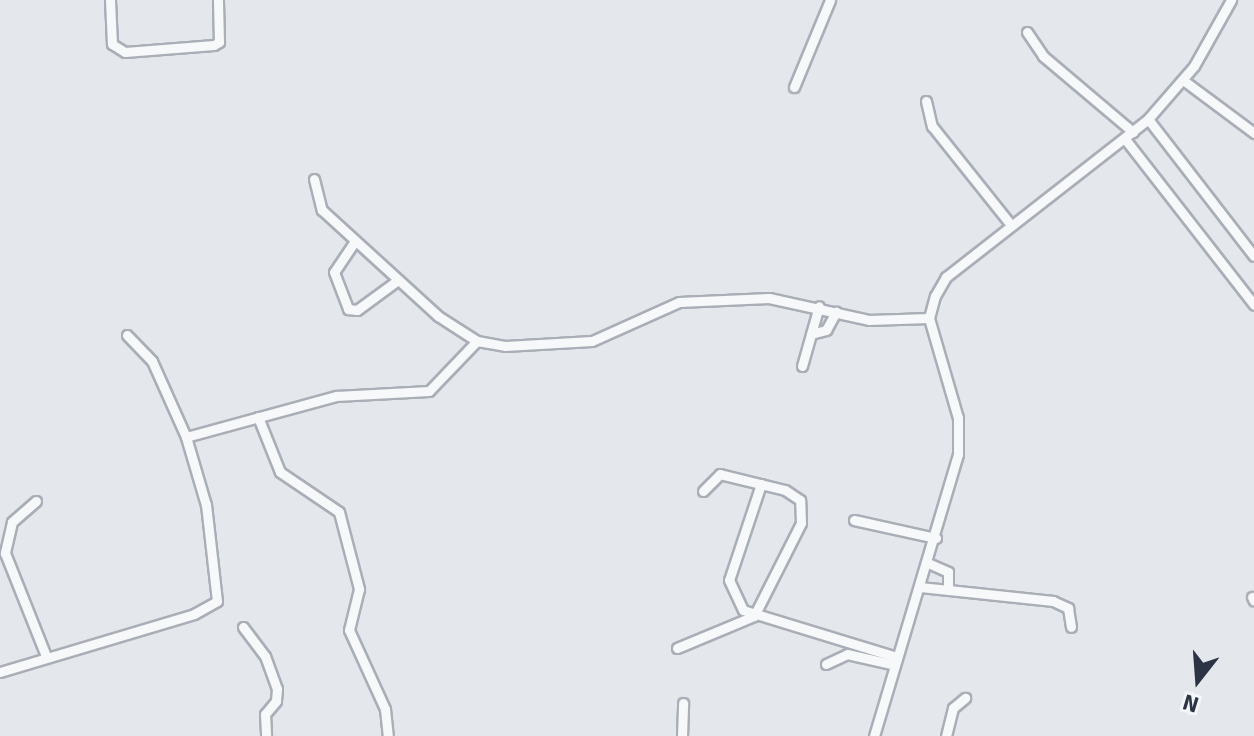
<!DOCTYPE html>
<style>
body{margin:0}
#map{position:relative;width:1254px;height:736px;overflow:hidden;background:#e4e7ec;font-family:Signika,sans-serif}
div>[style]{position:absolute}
.roads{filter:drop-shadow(2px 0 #a9aeb7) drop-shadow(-2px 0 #a9aeb7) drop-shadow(0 2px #a9aeb7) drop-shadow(0 -2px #a9aeb7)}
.street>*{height:9px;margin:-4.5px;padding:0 4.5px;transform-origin:4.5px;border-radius:4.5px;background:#f7f8fa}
span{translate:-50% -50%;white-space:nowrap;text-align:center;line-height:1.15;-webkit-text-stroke:6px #f4f6f9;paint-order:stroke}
.north{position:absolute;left:1158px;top:640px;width:80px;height:80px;-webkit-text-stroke:6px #f4f6f9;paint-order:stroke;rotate:197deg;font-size:22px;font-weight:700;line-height:32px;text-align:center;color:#2b3445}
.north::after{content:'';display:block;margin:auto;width:28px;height:36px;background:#2b3445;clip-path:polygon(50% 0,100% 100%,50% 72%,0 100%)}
</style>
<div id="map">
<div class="roads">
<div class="street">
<div style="left:110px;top:0;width:44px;rotate:87.4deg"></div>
<div style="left:112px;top:44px;width:15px;rotate:32deg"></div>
<div style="left:125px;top:52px;width:89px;rotate:-4.5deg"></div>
<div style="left:214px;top:45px;width:6px;rotate:-31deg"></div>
<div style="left:219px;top:42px;width:42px;rotate:-91.4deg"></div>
<div style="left:1027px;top:32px;width:29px;rotate:56deg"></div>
<div style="left:1043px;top:56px;width:118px;rotate:40.2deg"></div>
<div style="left:1183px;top:80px;width:89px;rotate:36.7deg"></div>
<div style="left:794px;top:87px;width:94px;rotate:-67.5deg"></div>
<div style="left:926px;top:101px;width:26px;rotate:77deg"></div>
<div style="left:932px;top:126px;width:127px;rotate:51.4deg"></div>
<div style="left:1148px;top:119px;width:173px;rotate:52.3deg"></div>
<div style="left:1125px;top:139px;width:210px;rotate:52.1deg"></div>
<div style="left:314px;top:179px;width:32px;rotate:76deg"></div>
<div style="left:322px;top:210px;width:157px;rotate:42.4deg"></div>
<div style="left:438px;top:316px;width:46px;rotate:32.7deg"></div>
<div style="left:355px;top:241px;width:37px;rotate:124deg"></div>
<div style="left:334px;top:272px;width:40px;rotate:69deg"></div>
<div style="left:348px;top:309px;width:9px;rotate:6deg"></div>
<div style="left:357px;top:310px;width:51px;rotate:-36.2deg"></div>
<div style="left:811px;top:334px;width:16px;rotate:-15deg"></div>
<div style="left:826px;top:330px;width:21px;rotate:-61deg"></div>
<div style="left:802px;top:366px;width:62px;rotate:-74.2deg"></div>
<div style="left:258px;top:417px;width:59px;rotate:68.2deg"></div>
<div style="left:280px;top:472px;width:71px;rotate:34.1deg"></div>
<div style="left:339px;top:512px;width:80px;rotate:75.4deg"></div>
<div style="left:359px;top:589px;width:42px;rotate:103.7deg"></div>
<div style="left:349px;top:630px;width:87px;rotate:65.5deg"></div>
<div style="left:385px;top:709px;width:27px;rotate:84deg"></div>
<div style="left:186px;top:437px;width:156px;rotate:-15.3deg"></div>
<div style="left:336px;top:396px;width:93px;rotate:-3.1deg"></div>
<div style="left:429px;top:391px;width:69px;rotate:-46.2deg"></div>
<div style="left:477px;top:341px;width:28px;rotate:10deg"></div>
<div style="left:505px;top:346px;width:87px;rotate:-3.3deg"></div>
<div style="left:592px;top:341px;width:95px;rotate:-24.1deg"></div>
<div style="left:679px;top:302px;width:90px;rotate:-2.5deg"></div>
<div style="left:769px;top:298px;width:102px;rotate:12.4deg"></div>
<div style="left:869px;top:320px;width:60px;rotate:-1.9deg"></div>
<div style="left:761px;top:484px;width:101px;rotate:108.4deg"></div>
<div style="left:729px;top:580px;width:33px;rotate:65deg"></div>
<div style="left:743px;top:610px;width:161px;rotate:17deg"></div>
<div style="left:36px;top:501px;width:32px;rotate:139deg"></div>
<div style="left:12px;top:522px;width:32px;rotate:103deg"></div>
<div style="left:5px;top:553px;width:111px;rotate:68.3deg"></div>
<div style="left:854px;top:520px;width:84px;rotate:12.4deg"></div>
<div style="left:928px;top:563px;width:22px;rotate:24deg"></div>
<div style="left:948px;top:572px;width:18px;rotate:90deg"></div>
<div style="left:920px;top:587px;width:134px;rotate:6deg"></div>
<div style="left:1053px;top:601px;width:17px;rotate:25deg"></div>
<div style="left:1068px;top:608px;width:19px;rotate:81deg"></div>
<div style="left:1252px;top:597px;width:4px;rotate:63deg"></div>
<div style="left:243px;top:627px;width:36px;rotate:53deg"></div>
<div style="left:265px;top:656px;width:35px;rotate:70deg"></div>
<div style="left:277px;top:689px;width:12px;rotate:95deg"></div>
<div style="left:276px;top:701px;width:17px;rotate:130deg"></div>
<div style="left:265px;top:714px;width:22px;rotate:87deg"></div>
<div style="left:677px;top:648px;width:83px;rotate:-22.6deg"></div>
<div style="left:754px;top:616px;width:104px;rotate:-63.2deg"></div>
<div style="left:801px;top:523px;width:23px;rotate:-92deg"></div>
<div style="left:800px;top:500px;width:18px;rotate:-146deg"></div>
<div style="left:785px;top:490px;width:67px;rotate:-166.2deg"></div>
<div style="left:720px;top:474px;width:24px;rotate:135deg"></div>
<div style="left:826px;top:664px;width:23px;rotate:-25deg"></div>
<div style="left:847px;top:654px;width:49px;rotate:12.9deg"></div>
<div style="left:0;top:672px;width:202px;rotate:-16.6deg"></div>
<div style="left:194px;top:614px;width:26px;rotate:-29deg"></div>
<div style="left:217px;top:601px;width:97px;rotate:-96.5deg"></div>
<div style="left:206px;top:505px;width:71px;rotate:-106.4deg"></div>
<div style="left:186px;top:437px;width:83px;rotate:-114.1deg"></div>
<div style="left:152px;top:361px;width:36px;rotate:-134deg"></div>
<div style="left:682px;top:736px;width:33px;rotate:-88deg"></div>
<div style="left:874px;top:736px;width:294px;rotate:-73.4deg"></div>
<div style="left:958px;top:454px;width:36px;rotate:-90deg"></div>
<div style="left:958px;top:418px;width:104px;rotate:-106.2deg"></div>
<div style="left:929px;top:318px;width:23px;rotate:-75deg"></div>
<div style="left:935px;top:296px;width:22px;rotate:-60deg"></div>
<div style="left:946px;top:277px;width:256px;rotate:-38deg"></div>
<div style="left:1148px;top:119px;width:70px;rotate:-49deg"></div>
<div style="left:1194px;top:66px;width:76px;rotate:-60.7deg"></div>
<div style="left:946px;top:736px;width:29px;rotate:-76deg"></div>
<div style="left:953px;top:708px;width:16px;rotate:-40deg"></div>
</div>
</div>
<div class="north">N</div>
</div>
